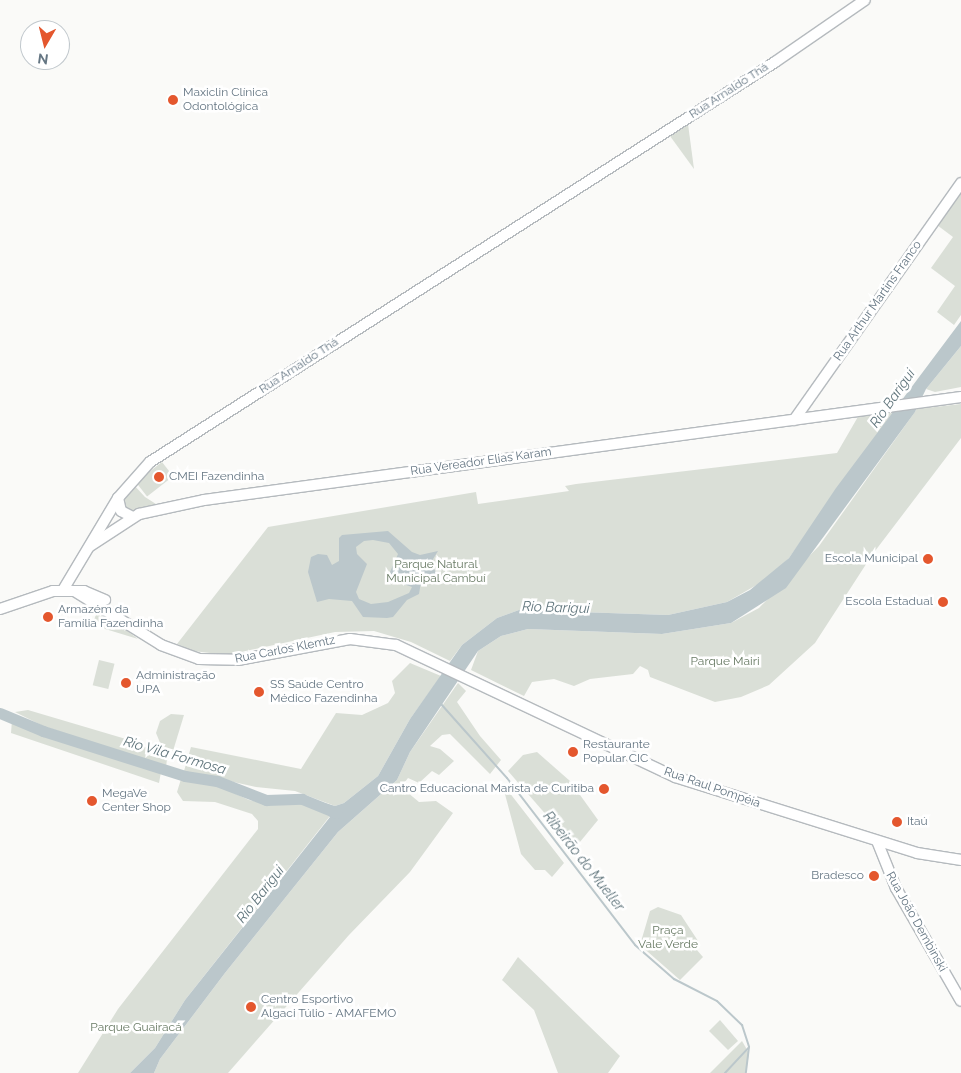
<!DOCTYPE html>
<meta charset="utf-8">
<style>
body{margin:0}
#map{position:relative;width:961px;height:1073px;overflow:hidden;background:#fafaf8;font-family:Raleway,sans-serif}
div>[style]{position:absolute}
.green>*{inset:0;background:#dadfd7;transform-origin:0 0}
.water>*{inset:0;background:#bbc7cb}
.stream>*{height:2px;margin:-1px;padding:0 1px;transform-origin:1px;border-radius:1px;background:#bbc7cb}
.river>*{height:11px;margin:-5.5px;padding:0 5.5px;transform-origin:5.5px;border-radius:5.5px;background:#bbc7cb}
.roads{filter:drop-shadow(1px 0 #b5babe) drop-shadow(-1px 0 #b5babe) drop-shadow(0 1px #b5babe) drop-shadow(0 -1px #b5babe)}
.major>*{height:10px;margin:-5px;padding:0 5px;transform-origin:5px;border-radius:5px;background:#fff}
.dots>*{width:14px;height:14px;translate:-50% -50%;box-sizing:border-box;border:2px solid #fff;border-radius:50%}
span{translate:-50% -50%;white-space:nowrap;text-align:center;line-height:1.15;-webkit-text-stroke:5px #fff;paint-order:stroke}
.street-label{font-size:12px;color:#657683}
.poi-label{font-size:12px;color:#657683}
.left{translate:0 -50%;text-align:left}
.right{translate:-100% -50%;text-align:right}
.park-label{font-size:12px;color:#687a64}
.water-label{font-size:14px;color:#60757c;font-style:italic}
.north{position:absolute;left:20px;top:20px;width:50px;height:50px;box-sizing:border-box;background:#fff;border:1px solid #c1c8cd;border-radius:50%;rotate:188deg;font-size:14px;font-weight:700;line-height:20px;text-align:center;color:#657683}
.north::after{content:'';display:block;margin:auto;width:18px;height:22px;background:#e4572e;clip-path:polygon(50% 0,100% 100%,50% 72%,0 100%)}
</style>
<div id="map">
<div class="green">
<div style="clip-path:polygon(688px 124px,694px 169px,670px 136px)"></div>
<div style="clip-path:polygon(961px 192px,961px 315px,954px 325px,937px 312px,955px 286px,931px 268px,953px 237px,937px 225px)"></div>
<div style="clip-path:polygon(961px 346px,961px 387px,935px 392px,926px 389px)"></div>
<div style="clip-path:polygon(961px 404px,961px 438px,872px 555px,815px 643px,769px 685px,741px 697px,715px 702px,650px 677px,648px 670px,640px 666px,633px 674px,590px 679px,574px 686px,554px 679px,532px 682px,524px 696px,471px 670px,478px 651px,501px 636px,528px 629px,662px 634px,731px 623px,759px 608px,819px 546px,917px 409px)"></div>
<div style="clip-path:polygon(895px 409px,789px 558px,767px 579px,727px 602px,668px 615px,519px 610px,497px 618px,462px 645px,450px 661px,411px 642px,374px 631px,335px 632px,227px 655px,193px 651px,177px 644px,268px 527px,476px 492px,478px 504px,569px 491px,565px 486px,576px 484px,837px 453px,859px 415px)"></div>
<div style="left:162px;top:462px;width:18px;height:33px;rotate:52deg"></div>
<div style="clip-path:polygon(133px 484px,145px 497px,156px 504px,135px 513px,128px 512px,121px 502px)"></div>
<div style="clip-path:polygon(98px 609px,138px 639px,102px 628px,103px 623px,94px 620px)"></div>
<div style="left:99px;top:660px;width:16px;height:26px;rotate:14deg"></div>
<div style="clip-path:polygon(410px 663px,441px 676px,410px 719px,378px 776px,344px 803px,335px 806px,295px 791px,256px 787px,184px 771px,191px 747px,301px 769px,336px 713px,362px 715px,388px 703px,395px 693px,392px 681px)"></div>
<div style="clip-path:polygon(458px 683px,466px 691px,457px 702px,480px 736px,501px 760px,490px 774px,450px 734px,442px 735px,430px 746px,440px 749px,454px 761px,439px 775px,432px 771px,419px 783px,408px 778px,401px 787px,419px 802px,436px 801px,453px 813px,410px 872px,349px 935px,228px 1073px,154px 1073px,160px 1059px,225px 973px,338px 832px,397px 780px,410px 752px)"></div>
<div style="clip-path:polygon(28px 710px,136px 742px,167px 759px,166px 767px,43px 726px,15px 712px)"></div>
<div style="clip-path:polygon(171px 714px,184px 715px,173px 751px,161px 745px,156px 733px,160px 721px)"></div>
<div style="clip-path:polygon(12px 720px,67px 742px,118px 755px,161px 772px,159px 783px,11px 733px)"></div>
<div style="clip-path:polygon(537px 752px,570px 781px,598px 820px,575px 848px,508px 771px,523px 755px)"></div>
<div style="clip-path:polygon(181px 779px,214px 784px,249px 800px,271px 805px,306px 804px,330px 816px,185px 1000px,155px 1048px,130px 1073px,78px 1073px,118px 1009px,258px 829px,258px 821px,252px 814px,215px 802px,183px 801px,177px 792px)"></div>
<div style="clip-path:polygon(502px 783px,564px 863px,552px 877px,545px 870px,535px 870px,521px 854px)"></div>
<div style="clip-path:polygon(658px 907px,681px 915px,700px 944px,696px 949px,703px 957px,680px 980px,640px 945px,650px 911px)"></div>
<div style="clip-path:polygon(518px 957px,620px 1056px,608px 1073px,558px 1073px,534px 1010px,502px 980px)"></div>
<div style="clip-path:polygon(720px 1020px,738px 1041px,728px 1050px,709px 1031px)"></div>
<div style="clip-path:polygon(742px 1041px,749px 1053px,746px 1073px,710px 1073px)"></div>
</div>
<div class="water">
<div style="clip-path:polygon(961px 321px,961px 346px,926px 389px,915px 412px,786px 588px,731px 623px,662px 634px,528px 629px,501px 636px,478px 651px,410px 752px,397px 780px,338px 832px,225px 973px,160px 1059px,154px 1073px,130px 1073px,155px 1048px,185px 1000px,330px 817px,323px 810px,321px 802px,335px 806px,344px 803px,378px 776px,410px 719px,462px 645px,497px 618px,519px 610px,668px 615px,727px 602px,750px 590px,789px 558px,836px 488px)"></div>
<div style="clip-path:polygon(evenodd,388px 531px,412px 552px,420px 555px,438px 551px,430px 564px,437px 573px,421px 582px,419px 594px,407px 600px,393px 617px,387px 618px,363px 617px,352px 601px,329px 599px,317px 602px,308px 572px,311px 557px,318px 554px,327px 555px,332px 565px,339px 561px,339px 538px,342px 535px,388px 531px,373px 540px,389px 543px,398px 554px,390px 572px,392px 580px,412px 587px,409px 593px,388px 602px,371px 604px,359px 599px,356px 592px,367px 564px,357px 554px,356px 547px,364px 541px,373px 540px)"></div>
</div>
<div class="stream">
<div style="left:441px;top:704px;width:99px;rotate:48.3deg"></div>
<div style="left:507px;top:778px;width:210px;rotate:52.5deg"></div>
<div style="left:635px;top:945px;width:52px;rotate:41.1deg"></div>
<div style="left:674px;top:979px;width:48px;rotate:27.1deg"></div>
<div style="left:717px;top:1001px;width:35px;rotate:44deg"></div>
<div style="left:742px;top:1025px;width:23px;rotate:72deg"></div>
<div style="left:749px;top:1047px;width:26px;rotate:97deg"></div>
<div style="left:725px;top:1073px;width:35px;rotate:-47deg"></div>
</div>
<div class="river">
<div style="left:0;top:713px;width:47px;rotate:22.7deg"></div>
<div style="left:43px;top:731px;width:149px;rotate:17.6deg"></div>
<div style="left:185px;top:776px;width:32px;rotate:9deg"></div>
<div style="left:217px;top:781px;width:53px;rotate:21.2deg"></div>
<div style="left:266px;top:800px;width:36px;rotate:-2deg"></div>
<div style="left:302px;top:799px;width:37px;rotate:22deg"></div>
</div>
<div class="roads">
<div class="major">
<div style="left:794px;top:420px;width:290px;rotate:-54.8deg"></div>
<div style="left:118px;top:498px;width:13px;rotate:77deg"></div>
<div style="left:121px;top:511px;width:13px;rotate:27deg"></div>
<div style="left:90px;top:546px;width:59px;rotate:-33.1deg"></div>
<div style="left:139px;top:514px;width:66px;rotate:-12.2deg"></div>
<div style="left:204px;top:500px;width:764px;rotate:-7.75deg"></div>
<div style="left:63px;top:590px;width:107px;rotate:-59.1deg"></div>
<div style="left:118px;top:498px;width:48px;rotate:-48.4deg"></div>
<div style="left:150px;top:462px;width:742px;rotate:-32.62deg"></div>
<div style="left:775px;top:62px;width:109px;rotate:-34.6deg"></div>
<div style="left:76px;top:592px;width:100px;rotate:31.9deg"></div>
<div style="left:161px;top:645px;width:40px;rotate:20.2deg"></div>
<div style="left:199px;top:659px;width:39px;rotate:1deg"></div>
<div style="left:238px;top:660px;width:114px;rotate:-10.6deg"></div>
<div style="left:350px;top:639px;width:46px;rotate:7.4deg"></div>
<div style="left:396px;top:645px;width:309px;rotate:25.3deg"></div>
<div style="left:675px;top:777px;width:254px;rotate:17.4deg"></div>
<div style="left:917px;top:853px;width:45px;rotate:9deg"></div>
<div style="left:0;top:609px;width:56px;rotate:-18.8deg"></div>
<div style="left:53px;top:591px;width:31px"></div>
<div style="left:84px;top:591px;width:23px;rotate:23deg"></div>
<div style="left:877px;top:841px;width:51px;rotate:68deg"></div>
<div style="left:896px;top:888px;width:130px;rotate:60.1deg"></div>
</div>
</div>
<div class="dots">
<div style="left:173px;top:100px;background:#e4572e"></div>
<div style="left:159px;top:477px;background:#e4572e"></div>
<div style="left:928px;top:559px;background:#e4572e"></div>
<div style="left:943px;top:602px;background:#e4572e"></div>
<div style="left:48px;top:617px;background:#e4572e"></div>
<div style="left:126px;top:683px;background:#e4572e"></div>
<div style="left:259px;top:692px;background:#e4572e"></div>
<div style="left:573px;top:752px;background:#e4572e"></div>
<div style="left:604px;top:789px;background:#e4572e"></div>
<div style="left:92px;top:801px;background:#e4572e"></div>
<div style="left:897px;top:822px;background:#e4572e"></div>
<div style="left:874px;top:876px;background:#e4572e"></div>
<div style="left:251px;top:1007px;background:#e4572e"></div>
</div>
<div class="street-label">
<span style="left:729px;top:91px;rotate:-33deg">Rua Arnaldo Thá</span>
<span style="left:878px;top:301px;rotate:-55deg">Rua Arthur Martins Franco</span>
<span style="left:299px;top:366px;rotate:-33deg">Rua Arnaldo Thá</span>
<span style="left:481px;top:462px;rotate:-8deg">Rua Vereador Elias Karam</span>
<span style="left:285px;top:650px;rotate:-11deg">Rua Carlos Klemtz</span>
<span style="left:712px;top:788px;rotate:19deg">Rua Raul Pompéia</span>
<span style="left:916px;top:922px;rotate:61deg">Rua João Dembinski</span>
</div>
<div class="poi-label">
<span class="left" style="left:183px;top:100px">Maxiclin Clínica<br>Odontológica</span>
<span class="left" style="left:169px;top:477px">CMEI Fazendinha</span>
<span class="right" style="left:918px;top:559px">Escola Municipal</span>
<span class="right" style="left:933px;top:602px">Escola Estadual</span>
<span class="left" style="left:58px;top:617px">Armazém da<br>Família Fazendinha</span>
<span class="left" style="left:136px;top:683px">Administração<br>UPA</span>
<span class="left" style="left:270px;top:692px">SS Saúde Centro<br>Médico Fazendinha</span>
<span class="left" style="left:583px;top:752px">Restaurante<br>Popular CIC</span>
<span class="right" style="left:594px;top:789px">Cantro Educacional Marista de Curitiba</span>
<span class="left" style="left:102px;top:801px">MegaVe<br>Center Shop</span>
<span class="left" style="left:907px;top:822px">Itaú</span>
<span class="right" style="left:864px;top:876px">Bradesco</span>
<span class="left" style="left:261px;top:1007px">Centro Esportivo<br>Algaci Túlio - AMAFEMO</span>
</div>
<div class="park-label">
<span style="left:436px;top:572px">Parque Natural<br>Municipal Cambuí</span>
<span style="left:725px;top:662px">Parque Mairi</span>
<span style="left:668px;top:938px">Praça<br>Vale Verde</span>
<span style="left:136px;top:1028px">Parque Guairacá</span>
</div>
<div class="water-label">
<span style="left:892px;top:398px;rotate:-55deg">Rio Barigui</span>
<span style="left:556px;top:607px;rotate:2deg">Rio Barigui</span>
<span style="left:175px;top:755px;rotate:16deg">Rio Vila Formosa</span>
<span style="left:584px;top:861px;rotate:52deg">Ribeirão do Mueller</span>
<span style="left:260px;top:894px;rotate:-52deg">Rio Barigui</span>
</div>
<div class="north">N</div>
</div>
